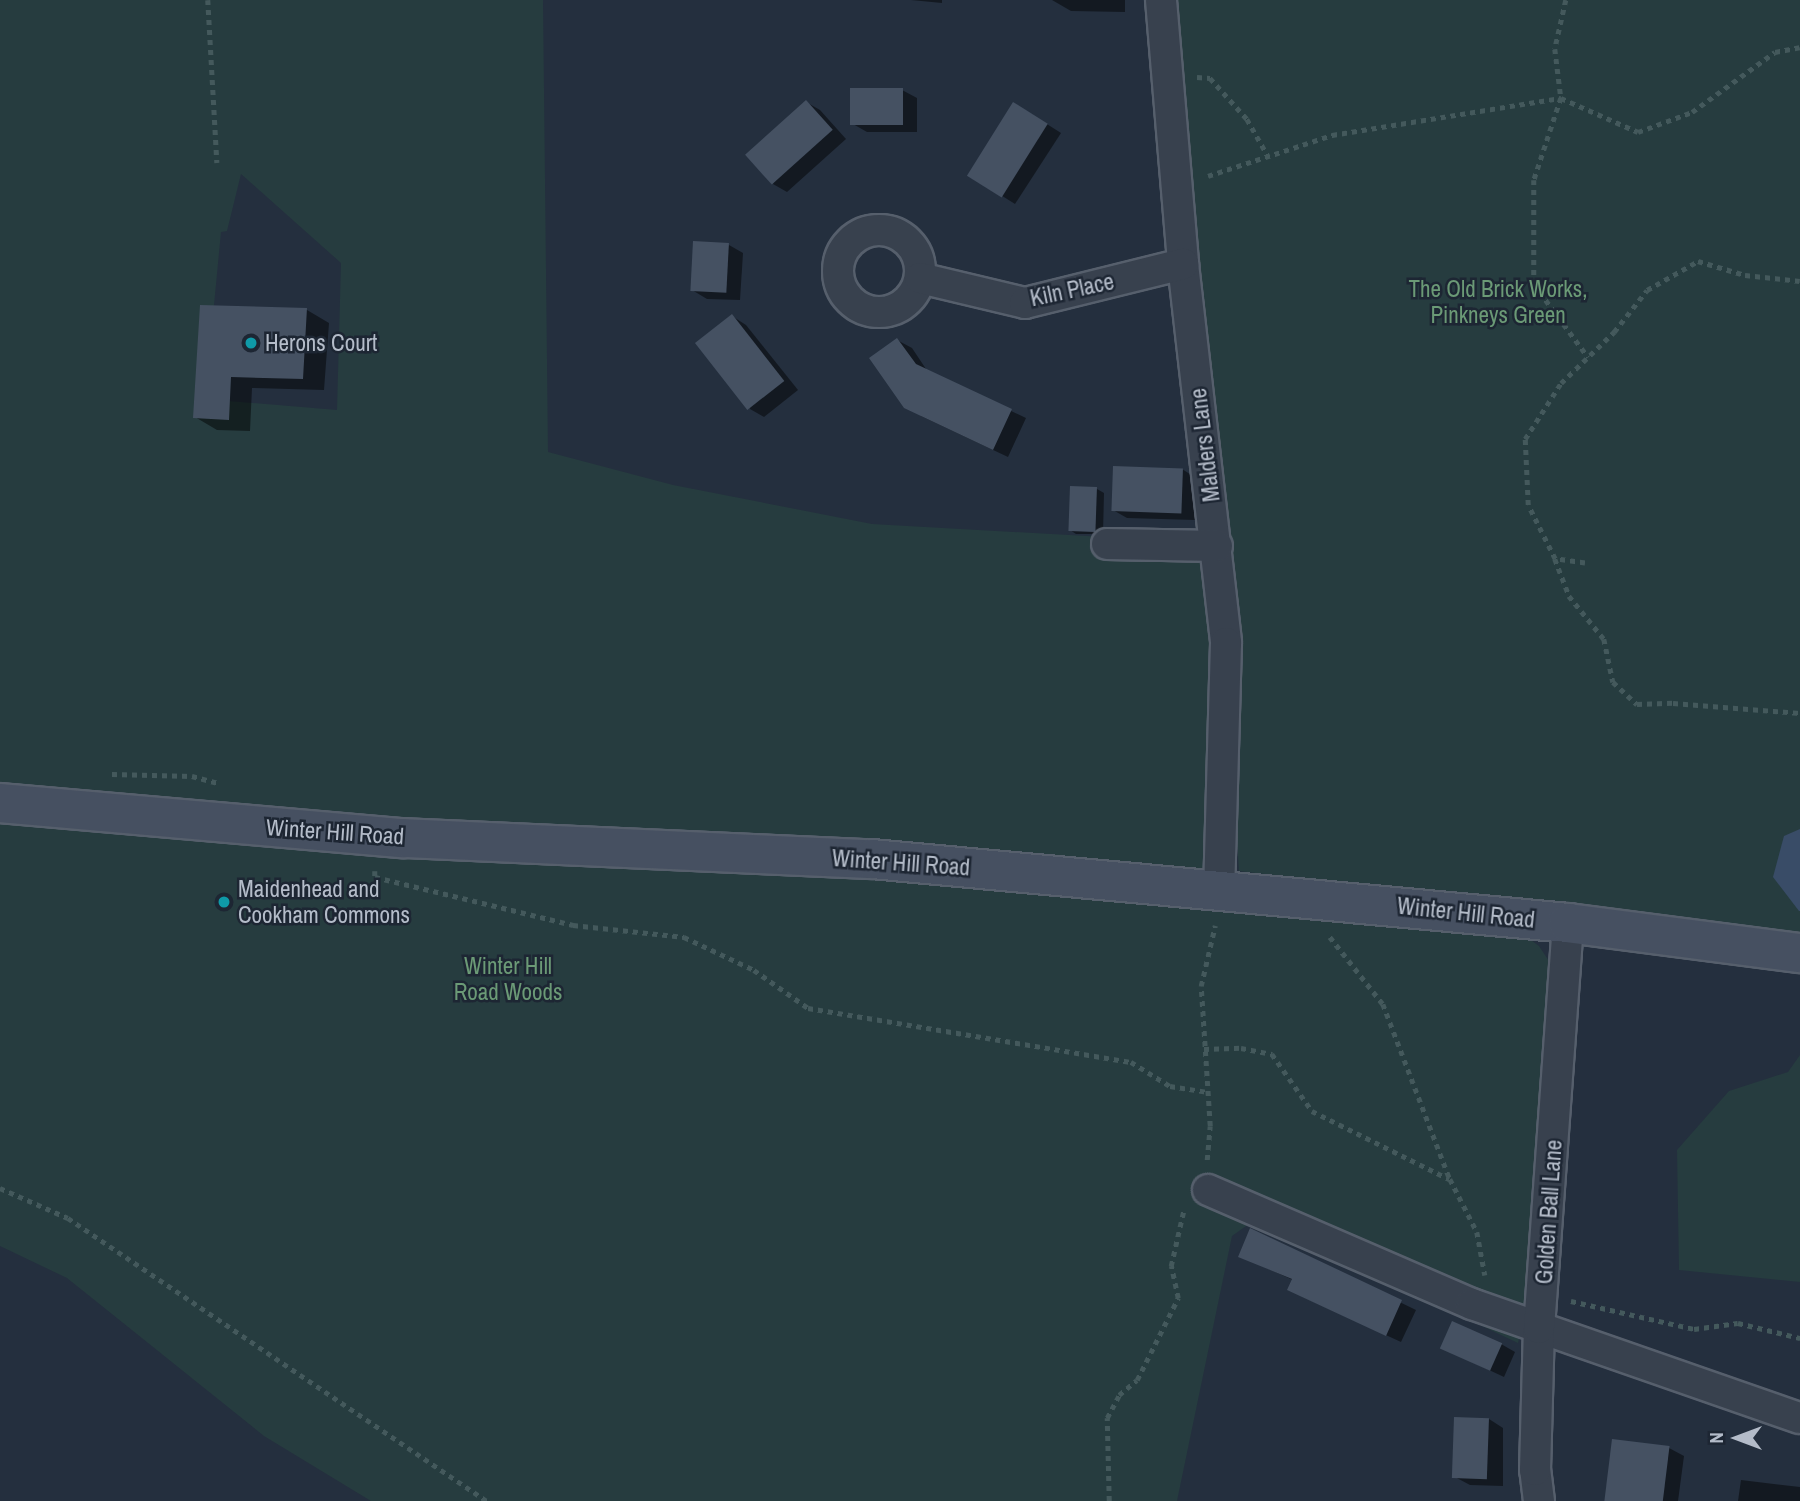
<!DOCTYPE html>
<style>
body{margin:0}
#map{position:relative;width:1800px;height:1501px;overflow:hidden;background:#242f3e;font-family:"Archivo Narrow",sans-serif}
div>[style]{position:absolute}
.green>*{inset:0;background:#263c3f}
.water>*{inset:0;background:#394c67}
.shadow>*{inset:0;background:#0007}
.building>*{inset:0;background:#455162;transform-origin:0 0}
.path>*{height:4.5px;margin-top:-2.25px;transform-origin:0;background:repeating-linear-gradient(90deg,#44595c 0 5px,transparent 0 10px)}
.roads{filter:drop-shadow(2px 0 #565f6c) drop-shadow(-2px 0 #565f6c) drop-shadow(0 2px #565f6c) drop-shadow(0 -2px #565f6c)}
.street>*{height:30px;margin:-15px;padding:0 15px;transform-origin:15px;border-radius:15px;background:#38414e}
.street>.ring{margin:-15px;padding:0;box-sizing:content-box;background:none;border:30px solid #38414e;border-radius:50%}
.secondary>*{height:38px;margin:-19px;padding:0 19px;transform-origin:19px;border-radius:19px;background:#465061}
.dots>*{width:19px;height:19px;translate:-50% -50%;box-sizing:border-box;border:4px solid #1d2633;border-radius:50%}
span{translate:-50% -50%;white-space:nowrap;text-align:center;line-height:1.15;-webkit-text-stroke:5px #1d2633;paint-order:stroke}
.park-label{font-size:23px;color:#6b9a76}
.street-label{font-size:23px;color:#b4bcc9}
.poi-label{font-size:23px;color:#b4bcc9}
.left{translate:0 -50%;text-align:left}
.north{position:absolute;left:1702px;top:1403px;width:70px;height:70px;-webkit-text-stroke:5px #1d2633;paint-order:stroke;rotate:270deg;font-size:19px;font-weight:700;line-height:28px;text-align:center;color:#b4bcc9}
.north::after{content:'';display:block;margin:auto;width:24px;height:32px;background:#b4bcc9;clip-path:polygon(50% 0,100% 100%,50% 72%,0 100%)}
</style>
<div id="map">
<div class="green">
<div style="clip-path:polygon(evenodd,0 0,543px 0,548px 452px,673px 485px,872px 524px,1211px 543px,1233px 871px,1171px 870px,1520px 932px,1539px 946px,1553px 967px,1531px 1291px,1518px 1343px,1256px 1219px,1232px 1236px,1177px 1501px,371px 1501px,264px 1436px,67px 1278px,0 1246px,0 0,241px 174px,341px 263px,337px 410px,205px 399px,221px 232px,227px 231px,241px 174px)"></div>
<div style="clip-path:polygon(1169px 0,1800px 0,1800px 938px,1239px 871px,1218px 540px)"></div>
<div style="clip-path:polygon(1800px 1055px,1800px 1282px,1679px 1270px,1677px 1150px,1729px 1091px,1788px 1072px)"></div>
</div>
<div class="water">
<div style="clip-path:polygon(1800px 829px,1800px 911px,1799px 911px,1773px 877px,1784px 836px)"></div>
</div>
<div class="shadow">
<div style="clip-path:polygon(911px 0,942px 0,942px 3px)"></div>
<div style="clip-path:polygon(1052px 0,1125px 0,1125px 12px,1071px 11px)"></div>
<div style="clip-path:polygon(902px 90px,917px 98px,917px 132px,867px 132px,853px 124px)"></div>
<div style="clip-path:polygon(806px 102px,820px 110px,846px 139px,787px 192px,773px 184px)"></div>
<div style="clip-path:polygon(1028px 112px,1061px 133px,1015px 204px,969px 175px)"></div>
<div style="clip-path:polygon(729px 245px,743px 253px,740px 300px,707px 299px,692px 290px)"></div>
<div style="clip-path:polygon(201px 307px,307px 310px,329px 323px,324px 390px,252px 388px,250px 431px,217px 430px,195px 417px)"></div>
<div style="clip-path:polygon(732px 316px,746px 325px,798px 390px,764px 417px,750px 409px)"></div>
<div style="clip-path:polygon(897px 340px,912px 348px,928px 372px,1026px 418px,1008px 457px,921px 416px)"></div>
<div style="clip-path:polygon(1182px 469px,1196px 478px,1195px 520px,1127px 518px,1113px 510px)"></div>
<div style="clip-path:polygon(1097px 489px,1104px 493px,1103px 534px,1076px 534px,1070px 530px)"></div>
<div style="clip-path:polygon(1251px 1230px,1416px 1310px,1401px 1342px,1303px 1297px,1293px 1280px,1240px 1256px)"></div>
<div style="clip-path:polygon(1501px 1344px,1515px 1352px,1504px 1377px,1442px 1348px)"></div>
<div style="clip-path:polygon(1489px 1419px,1503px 1428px,1503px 1486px,1470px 1485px,1455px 1477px)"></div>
<div style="clip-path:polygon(1669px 1448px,1684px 1456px,1678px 1501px,1606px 1501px)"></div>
<div style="clip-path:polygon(1741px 1480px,1800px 1487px,1800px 1501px,1738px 1501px)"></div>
</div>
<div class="building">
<div style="left:903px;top:88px;width:37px;height:53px;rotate:90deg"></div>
<div style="left:806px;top:100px;width:40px;height:82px;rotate:48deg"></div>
<div style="left:1013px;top:102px;width:41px;height:87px;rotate:32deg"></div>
<div style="left:693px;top:241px;width:36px;height:50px;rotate:3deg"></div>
<div style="clip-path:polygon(200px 305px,307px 308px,303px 379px,231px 377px,229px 420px,193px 418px)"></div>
<div style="left:732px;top:314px;width:85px;height:47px;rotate:52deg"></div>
<div style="clip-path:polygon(897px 338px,916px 364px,1012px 409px,993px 450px,904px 408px,869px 358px)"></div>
<div style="left:1113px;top:466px;width:70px;height:45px;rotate:2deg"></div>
<div style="left:1070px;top:486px;width:27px;height:45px;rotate:2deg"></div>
<div style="clip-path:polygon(1250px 1228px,1402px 1300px,1386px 1336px,1287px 1290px,1292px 1279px,1238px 1257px)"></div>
<div style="left:1452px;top:1321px;width:55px;height:30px;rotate:24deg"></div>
<div style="left:1454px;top:1417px;width:35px;height:61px;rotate:2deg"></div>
<div style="left:1612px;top:1439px;width:58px;height:63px;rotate:7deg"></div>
</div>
<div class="path">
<div style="left:208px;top:0;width:163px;rotate:86.8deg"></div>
<div style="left:1566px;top:0;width:50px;rotate:102.7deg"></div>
<div style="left:1555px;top:49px;width:49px;rotate:83deg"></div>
<div style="left:1561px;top:98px;width:86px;rotate:108.2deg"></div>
<div style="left:1534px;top:180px;width:104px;rotate:90deg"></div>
<div style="left:1534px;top:284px;width:91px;rotate:53.5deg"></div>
<div style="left:1197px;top:77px;width:13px;rotate:4deg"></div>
<div style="left:1210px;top:78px;width:55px;rotate:47.9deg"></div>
<div style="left:1247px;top:119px;width:43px;rotate:60.4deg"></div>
<div style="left:1208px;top:176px;width:131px;rotate:-18.3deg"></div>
<div style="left:1332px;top:135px;width:232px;rotate:-9.2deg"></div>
<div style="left:1561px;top:98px;width:84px;rotate:23.8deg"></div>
<div style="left:1638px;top:132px;width:58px;rotate:-20.3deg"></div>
<div style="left:1692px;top:112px;width:102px;rotate:-35.9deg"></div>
<div style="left:1775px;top:52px;width:25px;rotate:-11deg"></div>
<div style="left:1555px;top:559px;width:40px;rotate:69deg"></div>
<div style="left:1569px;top:596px;width:55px;rotate:50.9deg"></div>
<div style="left:1604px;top:639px;width:44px;rotate:78.2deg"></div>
<div style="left:1613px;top:682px;width:33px;rotate:43deg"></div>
<div style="left:1637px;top:704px;width:36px;rotate:-2deg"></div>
<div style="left:1673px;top:703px;width:127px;rotate:4.5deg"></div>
<div style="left:1585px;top:563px;width:30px;rotate:-172deg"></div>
<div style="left:1555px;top:559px;width:60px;rotate:-116.6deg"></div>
<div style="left:1528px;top:505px;width:66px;rotate:-92.6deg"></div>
<div style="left:1525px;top:439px;width:67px;rotate:-57.3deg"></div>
<div style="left:1561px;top:383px;width:74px;rotate:-43.9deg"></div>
<div style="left:1614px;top:332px;width:53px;rotate:-51.8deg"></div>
<div style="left:1647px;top:290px;width:59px;rotate:-29.6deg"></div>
<div style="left:1698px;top:261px;width:49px;rotate:16.6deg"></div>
<div style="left:1745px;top:275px;width:55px;rotate:6.2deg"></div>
<div style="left:112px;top:774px;width:80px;rotate:1.4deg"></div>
<div style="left:192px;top:776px;width:27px;rotate:15deg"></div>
<div style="left:375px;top:871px;width:6px;rotate:90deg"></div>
<div style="left:375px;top:877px;width:204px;rotate:13.6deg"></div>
<div style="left:573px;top:925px;width:112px;rotate:6.2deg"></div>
<div style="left:684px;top:937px;width:77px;rotate:25.2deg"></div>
<div style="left:754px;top:970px;width:66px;rotate:35.1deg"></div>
<div style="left:808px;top:1008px;width:327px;rotate:9.5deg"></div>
<div style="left:1131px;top:1062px;width:46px;rotate:31.6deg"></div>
<div style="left:1170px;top:1086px;width:36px;rotate:9deg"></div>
<div style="left:1330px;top:937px;width:85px;rotate:51.7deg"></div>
<div style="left:1383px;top:1004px;width:187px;rotate:69.1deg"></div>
<div style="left:1450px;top:1179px;width:59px;rotate:63deg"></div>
<div style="left:1477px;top:1232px;width:44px;rotate:79.5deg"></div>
<div style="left:1204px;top:1049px;width:37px;rotate:-2deg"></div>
<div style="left:1241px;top:1048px;width:32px;rotate:11deg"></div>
<div style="left:1272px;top:1054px;width:70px;rotate:54.9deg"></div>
<div style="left:1312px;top:1111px;width:153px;rotate:26.4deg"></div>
<div style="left:1207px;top:1160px;width:34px;rotate:-85deg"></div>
<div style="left:1210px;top:1126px;width:140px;rotate:-93.7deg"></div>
<div style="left:1201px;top:986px;width:62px;rotate:-76.9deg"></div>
<div style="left:0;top:1188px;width:74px;rotate:23.8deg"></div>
<div style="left:68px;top:1218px;width:506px;rotate:34.04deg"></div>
<div style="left:1571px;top:1301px;width:126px;rotate:12.8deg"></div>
<div style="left:1694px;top:1329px;width:44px;rotate:-7.8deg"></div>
<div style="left:1738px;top:1323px;width:64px;rotate:13.6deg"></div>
<div style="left:1109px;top:1501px;width:83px;rotate:-91.4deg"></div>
<div style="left:1107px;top:1418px;width:26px;rotate:-62deg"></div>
<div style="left:1119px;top:1395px;width:23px;rotate:-40deg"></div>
<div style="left:1137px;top:1380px;width:92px;rotate:-63.4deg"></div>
<div style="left:1178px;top:1298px;width:33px;rotate:-102deg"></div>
<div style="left:1171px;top:1266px;width:58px;rotate:-77.2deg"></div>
</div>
<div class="roads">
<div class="street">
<div style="left:1161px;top:0;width:265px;rotate:85.2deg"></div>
<div style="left:1183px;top:264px;width:381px;rotate:83.5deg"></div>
<div style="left:1226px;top:643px;width:247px;rotate:91.6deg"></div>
<div class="ring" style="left:838px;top:230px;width:52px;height:52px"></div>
<div style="left:920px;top:278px;width:108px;rotate:13.4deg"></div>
<div style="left:1025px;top:303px;width:163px;rotate:-13.9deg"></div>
<div style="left:1107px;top:544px;width:110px;rotate:1deg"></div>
<div style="left:1208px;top:1190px;width:288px;rotate:23.4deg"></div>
<div style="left:1472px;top:1304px;width:347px;rotate:19.2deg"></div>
<div style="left:1539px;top:1501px;width:31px;rotate:-97deg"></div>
<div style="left:1535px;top:1470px;width:142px;rotate:-88.4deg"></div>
<div style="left:1539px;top:1328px;width:406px;rotate:-85.9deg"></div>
</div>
<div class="secondary">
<div style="left:0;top:803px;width:405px;rotate:5deg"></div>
<div style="left:403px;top:838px;width:469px;rotate:2.6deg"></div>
<div style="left:872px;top:859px;width:699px;rotate:5.25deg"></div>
<div style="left:1568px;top:923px;width:234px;rotate:7.4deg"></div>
</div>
</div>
<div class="dots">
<div style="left:251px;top:343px;background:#0f9aa8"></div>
<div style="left:224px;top:902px;background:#0f9aa8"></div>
</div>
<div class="park-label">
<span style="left:1498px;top:302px">The Old Brick Works,<br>Pinkneys Green</span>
<span style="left:508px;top:979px">Winter Hill<br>Road Woods</span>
</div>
<div class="street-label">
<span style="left:1072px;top:290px;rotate:-12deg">Kiln Place</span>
<span style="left:1205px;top:445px;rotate:-97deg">Malders Lane</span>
<span style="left:335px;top:832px;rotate:4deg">Winter Hill Road</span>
<span style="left:901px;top:863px;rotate:4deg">Winter Hill Road</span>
<span style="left:1466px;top:913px;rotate:6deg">Winter Hill Road</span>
<span style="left:1549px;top:1212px;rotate:-86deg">Golden Ball Lane</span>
</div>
<div class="poi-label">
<span class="left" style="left:265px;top:343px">Herons Court</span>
<span class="left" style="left:238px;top:902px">Maidenhead and<br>Cookham Commons</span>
</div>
<div class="north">N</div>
</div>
